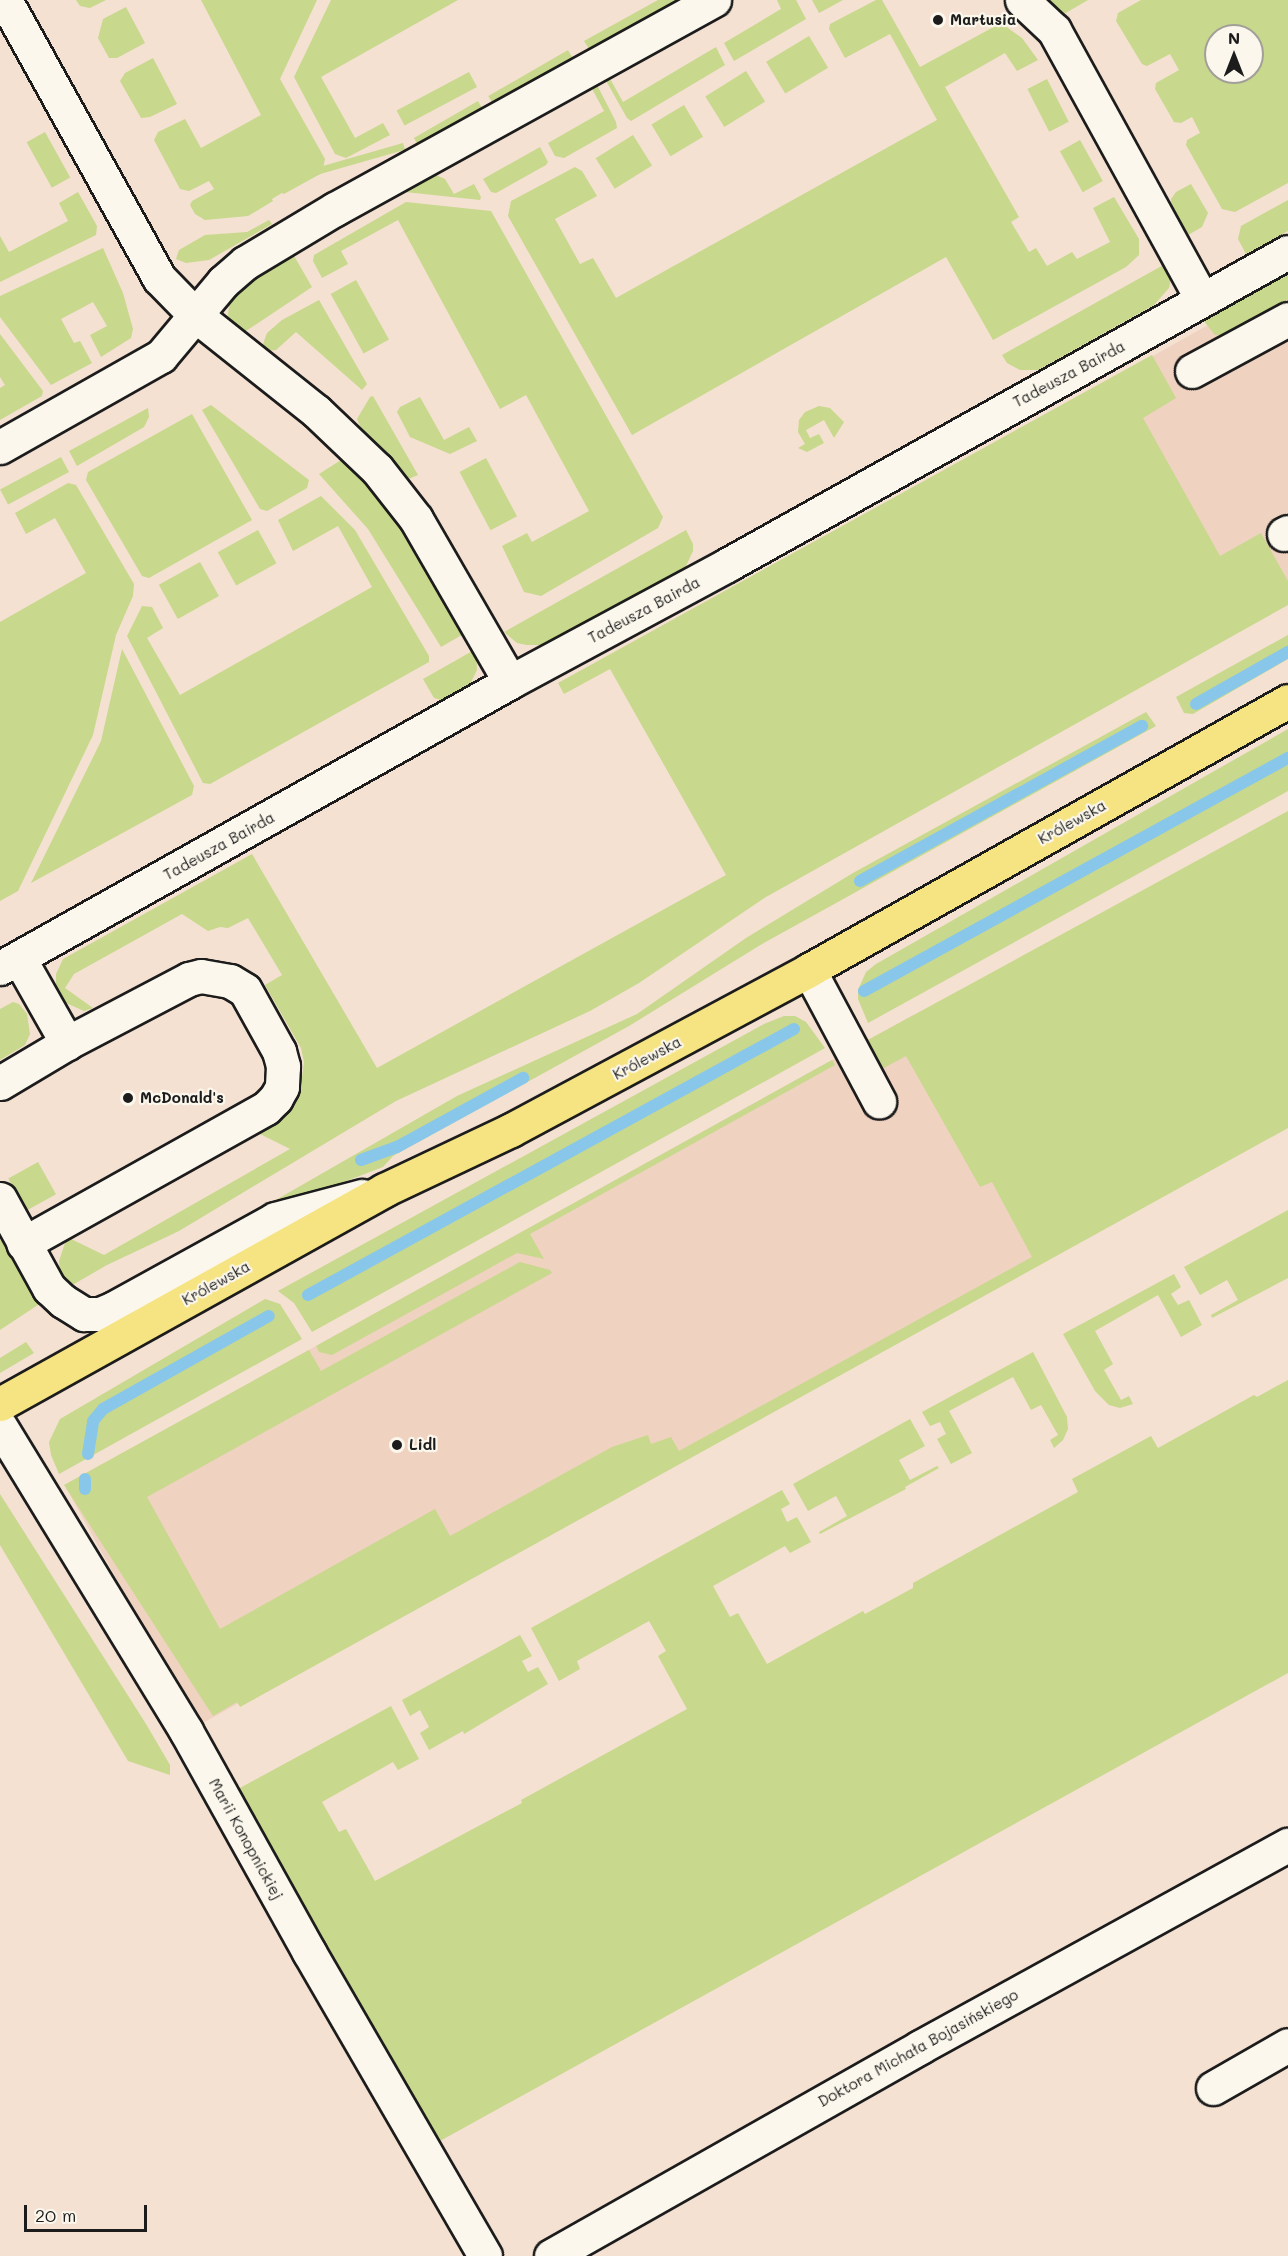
<!DOCTYPE html>
<meta charset="utf-8">
<style>
body{margin:0}
#map{position:relative;width:1288px;height:2256px;overflow:hidden;background:#f4e1d2;font-family:Mali,sans-serif}
div>[style]{position:absolute}
.built>*{inset:0;background:#efd2c0;transform-origin:0 0}
.green>*{inset:0;background:#c8d88c;transform-origin:0 0}
.stream>*{height:12px;margin:-6px;padding:0 6px;transform-origin:6px;border-radius:6px;background:#89c7ea}
.roads{filter:drop-shadow(2px 0 #1c1c1c) drop-shadow(-2px 0 #1c1c1c) drop-shadow(0 2px #1c1c1c) drop-shadow(0 -2px #1c1c1c)}
.minor>*{height:33px;margin:-16.5px;padding:0 16.5px;transform-origin:16.5px;border-radius:16.5px;background:#fbf7ec}
.major>*{height:33px;margin:-16.5px;padding:0 16.5px;transform-origin:16.5px;border-radius:16.5px;background:#f6e381}
.dots>*{width:16px;height:16px;translate:-50% -50%;box-sizing:border-box;border:3px solid #fbf7ec;border-radius:50%}
span{translate:-50% -50%;white-space:nowrap;text-align:center;line-height:1.15;-webkit-text-stroke:4.5px #fbf7ec;paint-order:stroke}
.poi-label{font-size:15px;color:#1c1c1c;font-weight:700}
.left{translate:0 -50%;text-align:left}
.street-label{font-size:15px;color:#1c1c1c}
.north{position:absolute;left:1204px;top:24px;width:60px;height:60px;box-sizing:border-box;background:#fbf7ec;border:2px solid #a29f99;border-radius:50%;rotate:0deg;font-size:16px;font-weight:700;line-height:24px;text-align:center;color:#1c1c1c}
.north::after{content:'';display:block;margin:auto;width:21px;height:27px;background:#1c1c1c;clip-path:polygon(50% 0,100% 100%,50% 72%,0 100%)}
.scale{position:absolute;left:24px;top:2205px;width:123px;height:27px;box-sizing:border-box;border:3px solid #1c1c1c;border-top:0;padding-left:8px;font-size:18px;line-height:21px;white-space:nowrap;color:#1c1c1c;-webkit-text-stroke:4px #fbf7ec;paint-order:stroke}
</style>
<div id="map">
<div class="built">
<div style="clip-path:polygon(1288px 280px,1288px 604px,1226px 638px,1087px 393px)"></div>
<div style="left:913px;top:1015px;width:275px;height:970px;rotate:61deg"></div>
</div>
<div class="green">
<div style="clip-path:polygon(76px 0,106px 0,90px 8px,80px 6px)"></div>
<div style="clip-path:polygon(201px 0,317px 0,280px 79px,325px 159px,322px 173px,284px 194px,282px 193px,272px 199px,273px 201px,248px 216px,205px 220px,195px 214px,190px 205px,192px 201px,214px 189px,209px 181px,189px 191px,180px 189px,154px 140px,158px 132px,185px 119px,201px 148px,261px 115px)"></div>
<div style="clip-path:polygon(331px 0,458px 0,321px 77px,355px 138px,383px 123px,390px 135px,346px 158px,335px 154px,294px 77px)"></div>
<div style="clip-path:polygon(658px 0,677px 0,589px 49px,584px 41px)"></div>
<div style="clip-path:polygon(777px 0,796px 0,806px 19px,734px 61px,724px 43px,781px 9px)"></div>
<div style="clip-path:polygon(812px 0,843px 0,819px 13px)"></div>
<div style="clip-path:polygon(876px 0,882px 0,920px 67px,1001px 23px,1022px 38px,1038px 60px,1017px 71px,1005px 53px,945px 87px,1019px 217px,1011px 222px,1029px 252px,1036px 248px,1047px 266px,1072px 252px,1077px 259px,1110px 242px,1093px 208px,1114px 197px,1139px 239px,1139px 255px,1126px 267px,993px 340px,946px 257px,632px 435px,508px 216px,511px 201px,575px 167px,582px 171px,597px 196px,555px 219px,580px 264px,593px 258px,616px 298px,937px 120px,890px 34px,845px 58px,829px 29px,830px 24px)"></div>
<div style="clip-path:polygon(1048px 0,1088px 0,1064px 14px)"></div>
<div style="clip-path:polygon(evenodd,1141px 0,1288px 0,1288px 183px,1235px 212px,1222px 209px,1186px 145px,1187px 140px,1200px 133px,1192px 117px,1181px 123px,1174px 122px,1155px 89px,1156px 83px,1179px 70px,1170px 54px,1147px 66px,1142px 64px,1116px 21px,1118px 13px,1141px 0,1216px 36px,1252px 36px,1252px 72px,1216px 72px,1216px 36px)"></div>
<div style="clip-path:polygon(126px 7px,145px 43px,117px 58px,109px 58px,98px 38px,103px 19px)"></div>
<div style="left:809px;top:36px;width:37px;height:50px;rotate:59deg"></div>
<div style="clip-path:polygon(716px 47px,725px 65px,631px 121px,627px 118px,605px 79px,609px 77px,623px 102px)"></div>
<div style="left:568px;top:50px;width:8px;height:92px;rotate:60deg"></div>
<div style="clip-path:polygon(153px 58px,177px 104px,150px 117px,141px 118px,120px 81px,125px 73px)"></div>
<div style="left:746px;top:71px;width:36px;height:48px;rotate:58deg"></div>
<div style="left:469px;top:72px;width:17px;height:82px;rotate:62deg"></div>
<div style="left:1047px;top:79px;width:48px;height:22px;rotate:63deg"></div>
<div style="clip-path:polygon(596px 83px,616px 122px,617px 128px,564px 158px,555px 156px,548px 143px,604px 111px,590px 85px)"></div>
<div style="left:478px;top:101px;width:8px;height:74px;rotate:60deg"></div>
<div style="left:684px;top:105px;width:37px;height:38px;rotate:59deg"></div>
<div style="left:45px;top:132px;width:52px;height:21px;rotate:61deg"></div>
<div style="left:633px;top:135px;width:36px;height:44px;rotate:58deg"></div>
<div style="left:1080px;top:140px;width:47px;height:23px;rotate:61deg"></div>
<div style="left:403px;top:143px;width:7px;height:137px;rotate:74deg"></div>
<div style="clip-path:polygon(540px 147px,548px 162px,546px 165px,496px 193px,491px 192px,483px 179px)"></div>
<div style="clip-path:polygon(431px 173px,445px 179px,454px 194px,474px 184px,481px 197px,480px 200px,405px 192px,308px 246px,306px 244px)"></div>
<div style="clip-path:polygon(1191px 184px,1208px 213px,1202px 227px,1188px 235px,1172px 207px,1171px 199px,1176px 192px)"></div>
<div style="clip-path:polygon(78px 192px,97px 226px,96px 235px,0 282px,0 236px,9px 252px,68px 221px,59px 203px)"></div>
<div style="clip-path:polygon(1288px 200px,1288px 231px,1246px 254px,1238px 239px,1241px 226px)"></div>
<div style="clip-path:polygon(406px 202px,491px 211px,663px 517px,658px 528px,541px 596px,524px 592px,502px 546px,527px 533px,532px 542px,589px 511px,526px 395px,500px 409px,398px 220px,341px 251px,348px 264px,322px 278px,313px 261px,314px 255px)"></div>
<div style="clip-path:polygon(269px 220px,272px 224px,209px 260px,186px 263px,176px 259px,179px 250px,205px 235px,247px 232px)"></div>
<div style="clip-path:polygon(103px 248px,123px 293px,133px 329px,131px 338px,101px 357px,90px 335px,107px 326px,93px 302px,61px 319px,74px 343px,80px 341px,92px 363px,51px 385px,0 317px,0 296px)"></div>
<div style="clip-path:polygon(293px 254px,312px 287px,246px 331px,232px 327px,228px 315px,230px 296px,239px 284px)"></div>
<div style="clip-path:polygon(1167px 263px,1171px 278px,1169px 288px,1154px 305px,1038px 370px,1020px 370px,1007px 363px,1002px 355px)"></div>
<div style="clip-path:polygon(1288px 275px,1288px 299px,1268px 316px,1231px 336px,1215px 335px,1203px 320px)"></div>
<div style="left:356px;top:280px;width:68px;height:29px;rotate:61deg"></div>
<div style="clip-path:polygon(319px 300px,367px 384px,362px 390px,296px 332px,276px 350px,266px 351px,262px 347px,267px 333px,282px 320px)"></div>
<div style="clip-path:polygon(0 334px,43px 391px,42px 396px,0 420px,0 388px,5px 385px,0 377px)"></div>
<div style="clip-path:polygon(1152px 355px,1176px 398px,1143px 418px,1220px 556px,1261px 533px,1288px 581px,1288px 605px,766px 897px,639px 983px,590px 1011px,396px 1101px,179px 1231px,107px 1265px,69px 1287px,60px 1271px,59px 1261px,67px 1237px,104px 1255px,290px 1149px,254px 1131px,292px 1102px,301px 1085px,304px 1062px,301px 1048px,265px 985px,282px 975px,248px 918px,228px 928px,220px 927px,208px 931px,182px 914px,74px 974px,65px 988px,93px 1008px,84px 1011px,66px 1003px,56px 989px,56px 974px,63px 959px,252px 854px,377px 1068px,726px 875px,610px 669px,564px 694px,558px 683px)"></div>
<div style="clip-path:polygon(373px 396px,418px 475px,406px 480px,361px 428px,357px 419px,370px 397px)"></div>
<div style="clip-path:polygon(420px 397px,444px 440px,469px 427px,477px 441px,450px 454px,410px 437px,397px 412px,400px 407px)"></div>
<div style="clip-path:polygon(211px 405px,309px 480px,307px 488px,267px 511px,260px 509px,202px 410px)"></div>
<div style="clip-path:polygon(819px 406px,830px 408px,844px 422px,834px 438px,824px 420px,806px 430px,810px 438px,819px 434px,824px 443px,807px 452px,798px 448px,805px 444px,798px 432px,799px 420px,805px 412px)"></div>
<div style="clip-path:polygon(148px 408px,149px 417px,144px 427px,77px 466px,69px 451px)"></div>
<div style="clip-path:polygon(192px 414px,252px 520px,149px 578px,142px 576px,86px 480px,88px 472px)"></div>
<div style="left:61px;top:457px;width:17px;height:69px;rotate:62deg"></div>
<div style="left:486px;top:458px;width:66px;height:30px;rotate:62deg"></div>
<div style="clip-path:polygon(341px 460px,351px 461px,385px 498px,467px 632px,441px 647px,368px 529px,319px 474px)"></div>
<div style="clip-path:polygon(68px 483px,76px 485px,134px 584px,133px 596px,116px 635px,93px 735px,18px 891px,0 901px,0 622px,86px 573px,55px 518px,26px 534px,15px 513px)"></div>
<div style="clip-path:polygon(321px 496px,355px 530px,429px 656px,429px 662px,210px 784px,203px 783px,127px 636px,142px 606px,152px 607px,163px 628px,147px 638px,180px 695px,372px 587px,338px 526px,293px 551px,278px 520px)"></div>
<div style="left:258px;top:530px;width:38px;height:46px;rotate:61deg"></div>
<div style="clip-path:polygon(686px 530px,693px 544px,693px 551px,685px 568px,557px 639px,541px 645px,527px 645px,517px 643px,504px 632px)"></div>
<div style="left:200px;top:562px;width:39px;height:47px;rotate:61deg"></div>
<div style="clip-path:polygon(1288px 635px,1288px 659px,1193px 714px,1184px 713px,1176px 697px)"></div>
<div style="clip-path:polygon(122px 649px,194px 786px,192px 795px,31px 883px,101px 741px)"></div>
<div style="clip-path:polygon(476px 649px,477px 670px,470px 684px,445px 701px,434px 698px,423px 679px)"></div>
<div style="clip-path:polygon(1146px 712px,1156px 726px,762px 944px,629px 1026px,393px 1156px,383px 1167px,270px 1210px,92px 1301px,128px 1280px,171px 1260px,457px 1096px,637px 1014px,746px 938px,853px 873px)"></div>
<div style="clip-path:polygon(1288px 729px,1288px 791px,868px 1023px,858px 999px,858px 990px,866px 972px,876px 964px)"></div>
<div style="clip-path:polygon(1288px 811px,1288px 1128px,240px 1707px,237px 1702px,213px 1716px,64px 1485px,309px 1350px,321px 1371px,520px 1262px,550px 1270px,552px 1273px,532px 1284px,147px 1497px,220px 1629px,435px 1509px,450px 1536px,612px 1447px,648px 1435px,651px 1444px,671px 1437px,679px 1451px,1032px 1257px,992px 1182px,980px 1187px,906px 1056px,880px 1070px,866px 1041px)"></div>
<div style="clip-path:polygon(13px 1002px,19px 1004px,27px 1014px,30px 1034px,25px 1045px,0 1060px,0 1009px)"></div>
<div style="clip-path:polygon(784px 1016px,795px 1016px,806px 1022px,825px 1048px,312px 1332px,294px 1303px,278px 1291px,764px 1024px)"></div>
<div style="clip-path:polygon(832px 1060px,835px 1065px,530px 1234px,544px 1259px,517px 1253px,332px 1355px,319px 1352px,316px 1346px)"></div>
<div style="left:38px;top:1162px;width:37px;height:34px;rotate:61deg"></div>
<div style="clip-path:polygon(1288px 1210px,1288px 1278px,1212px 1318px,1211px 1315px,1238px 1300px,1227px 1280px,1200px 1295px,1184px 1267px)"></div>
<div style="clip-path:polygon(3px 1235px,44px 1301px,0 1330px,0 1241px)"></div>
<div style="clip-path:polygon(1174px 1274px,1181px 1287px,1171px 1294px,1178px 1305px,1189px 1300px,1202px 1325px,1181px 1337px,1158px 1295px,1095px 1331px,1113px 1364px,1104px 1370px,1121px 1400px,1129px 1396px,1133px 1404px,1120px 1408px,1109px 1405px,1095px 1391px,1063px 1334px)"></div>
<div style="clip-path:polygon(265px 1299px,280px 1304px,302px 1339px,59px 1474px,51px 1455px,49px 1442px,60px 1419px)"></div>
<div style="clip-path:polygon(26px 1342px,34px 1353px,0 1373px,0 1358px)"></div>
<div style="clip-path:polygon(1033px 1352px,1067px 1417px,1068px 1429px,1063px 1440px,1054px 1448px,1050px 1440px,1058px 1435px,1041px 1405px,1031px 1410px,1013px 1377px,949px 1411px,972px 1453px,951px 1464px,937px 1439px,946px 1434px,940px 1422px,930px 1426px,922px 1412px)"></div>
<div style="clip-path:polygon(1288px 1380px,1288px 1673px,440px 2141px,301px 1903px,238px 1789px,391px 1706px,419px 1759px,398px 1770px,393px 1762px,322px 1802px,339px 1832px,346px 1829px,375px 1881px,522px 1803px,521px 1800px,687px 1709px,658px 1656px,666px 1651px,649px 1621px,577px 1661px,580px 1669px,559px 1681px,531px 1628px,782px 1490px,790px 1504px,781px 1509px,787px 1522px,797px 1517px,811px 1542px,790px 1553px,785px 1546px,713px 1586px,730px 1617px,738px 1613px,767px 1664px,863px 1611px,865px 1614px,913px 1588px,913px 1583px,1078px 1492px,1072px 1479px,1151px 1436px,1158px 1448px,1254px 1395px,1257px 1397px)"></div>
<div style="clip-path:polygon(910px 1419px,925px 1446px,899px 1460px,910px 1480px,937px 1466px,939px 1468px,905px 1487px,906px 1489px,820px 1534px,819px 1532px,847px 1516px,836px 1496px,808px 1511px,793px 1484px)"></div>
<div style="clip-path:polygon(0 1494px,146px 1724px,170px 1765px,170px 1775px,128px 1761px,0 1545px)"></div>
<div style="clip-path:polygon(520px 1635px,532px 1656px,522px 1661px,528px 1672px,538px 1667px,548px 1684px,464px 1734px,463px 1731px,429px 1750px,420px 1733px,429px 1727px,420px 1710px,410px 1716px,402px 1700px)"></div>
</div>
<div class="stream">
<div style="left:1196px;top:704px;width:106px;rotate:-29.5deg"></div>
<div style="left:860px;top:881px;width:322px;rotate:-28.8deg"></div>
<div style="left:864px;top:991px;width:484px;rotate:-28.8deg"></div>
<div style="left:361px;top:1160px;width:38px;rotate:-20deg"></div>
<div style="left:397px;top:1147px;width:144px;rotate:-28.7deg"></div>
<div style="left:308px;top:1295px;width:554px;rotate:-28.69deg"></div>
<div style="left:88px;top:1454px;width:33px;rotate:-81deg"></div>
<div style="left:93px;top:1421px;width:16px;rotate:-50deg"></div>
<div style="left:103px;top:1409px;width:190px;rotate:-29.3deg"></div>
<div style="left:85px;top:1489px;width:10px;rotate:-90deg"></div>
</div>
<div class="roads">
<div class="minor">
<div style="left:5px;top:0;width:318px;rotate:61deg"></div>
<div style="left:159px;top:278px;width:50px;rotate:45.8deg"></div>
<div style="left:194px;top:314px;width:156px;rotate:38.5deg"></div>
<div style="left:316px;top:411px;width:84px;rotate:43.6deg"></div>
<div style="left:377px;top:469px;width:63px;rotate:52deg"></div>
<div style="left:416px;top:519px;width:188px;rotate:60deg"></div>
<div style="left:1022px;top:0;width:44px;rotate:43.2deg"></div>
<div style="left:1054px;top:30px;width:307px;rotate:61.2deg"></div>
<div style="left:1192px;top:371px;width:109px;rotate:-28.4deg"></div>
<div style="left:0;top:447px;width:185px;rotate:-29.5deg"></div>
<div style="left:161px;top:356px;width:97px;rotate:-50deg"></div>
<div style="left:223px;top:282px;width:29px;rotate:-41deg"></div>
<div style="left:245px;top:263px;width:105px;rotate:-31deg"></div>
<div style="left:335px;top:209px;width:433px;rotate:-28.9deg"></div>
<div style="left:1284px;top:534px;width:4px;rotate:-27deg"></div>
<div style="left:19px;top:958px;width:98px;rotate:60.5deg"></div>
<div style="left:0;top:968px;width:585px;rotate:-29.28deg"></div>
<div style="left:510px;top:682px;width:247px;rotate:-28.3deg"></div>
<div style="left:727px;top:565px;width:642px;rotate:-29.16deg"></div>
<div style="left:809px;top:970px;width:149px;rotate:61.9deg"></div>
<div style="left:0;top:1083px;width:78px;rotate:-30.8deg"></div>
<div style="left:67px;top:1043px;width:138px;rotate:-27.7deg"></div>
<div style="left:189px;top:979px;width:12px;rotate:-14deg"></div>
<div style="left:201px;top:976px;width:29px;rotate:10deg"></div>
<div style="left:230px;top:981px;width:17px;rotate:31deg"></div>
<div style="left:245px;top:990px;width:70px;rotate:60.9deg"></div>
<div style="left:279px;top:1051px;width:16px;rotate:75deg"></div>
<div style="left:283px;top:1066px;width:21px;rotate:93deg"></div>
<div style="left:282px;top:1087px;width:13px;rotate:119deg"></div>
<div style="left:276px;top:1098px;width:14px;rotate:135deg"></div>
<div style="left:266px;top:1108px;width:278px;rotate:150.8deg"></div>
<div style="left:0;top:1199px;width:102px;rotate:61.2deg"></div>
<div style="left:49px;top:1288px;width:19px;rotate:43deg"></div>
<div style="left:63px;top:1301px;width:25px;rotate:32deg"></div>
<div style="left:84px;top:1314px;width:16px"></div>
<div style="left:100px;top:1314px;width:15px;rotate:-23deg"></div>
<div style="left:114px;top:1308px;width:184px;rotate:-28.9deg"></div>
<div style="left:275px;top:1219px;width:90px;rotate:-14.8deg"></div>
<div style="left:0;top:1426px;width:357px;rotate:58.6deg"></div>
<div style="left:186px;top:1731px;width:253px;rotate:60.9deg"></div>
<div style="left:309px;top:1952px;width:351px;rotate:59.9deg"></div>
<div style="left:1213px;top:2088px;width:86px;rotate:-29.8deg"></div>
<div style="left:551px;top:2256px;width:424px;rotate:-29.5deg"></div>
<div style="left:920px;top:2047px;width:420px;rotate:-28.8deg"></div>
</div>
<div class="major">
<div style="left:0;top:1404px;width:440px;rotate:-29.1deg"></div>
<div style="left:384px;top:1190px;width:140px;rotate:-25.3deg"></div>
<div style="left:511px;top:1130px;width:338px;rotate:-28.2deg"></div>
<div style="left:809px;top:970px;width:549px;rotate:-29.32deg"></div>
</div>
</div>
<div class="dots">
<div style="left:938px;top:20px;background:#1c1c1c"></div>
<div style="left:128px;top:1098px;background:#1c1c1c"></div>
<div style="left:397px;top:1445px;background:#1c1c1c"></div>
</div>
<div class="poi-label">
<span class="left" style="left:950px;top:20px">Martusia</span>
<span class="left" style="left:140px;top:1098px">McDonald's</span>
<span class="left" style="left:409px;top:1445px">Lidl</span>
</div>
<div class="street-label">
<span style="left:1069px;top:374px;rotate:-28deg">Tadeusza Bairda</span>
<span style="left:644px;top:610px;rotate:-28deg">Tadeusza Bairda</span>
<span style="left:1072px;top:822px;rotate:-29deg">Królewska</span>
<span style="left:219px;top:846px;rotate:-29deg">Tadeusza Bairda</span>
<span style="left:647px;top:1058px;rotate:-28deg">Królewska</span>
<span style="left:216px;top:1283px;rotate:-29deg">Królewska</span>
<span style="left:246px;top:1839px;rotate:61deg">Marii Konopnickiej</span>
<span style="left:918px;top:2048px;rotate:-29deg">Doktora Michała Bojasińskiego</span>
</div>
<div class="north">N</div>
<div class="scale">20 m</div>
</div>
